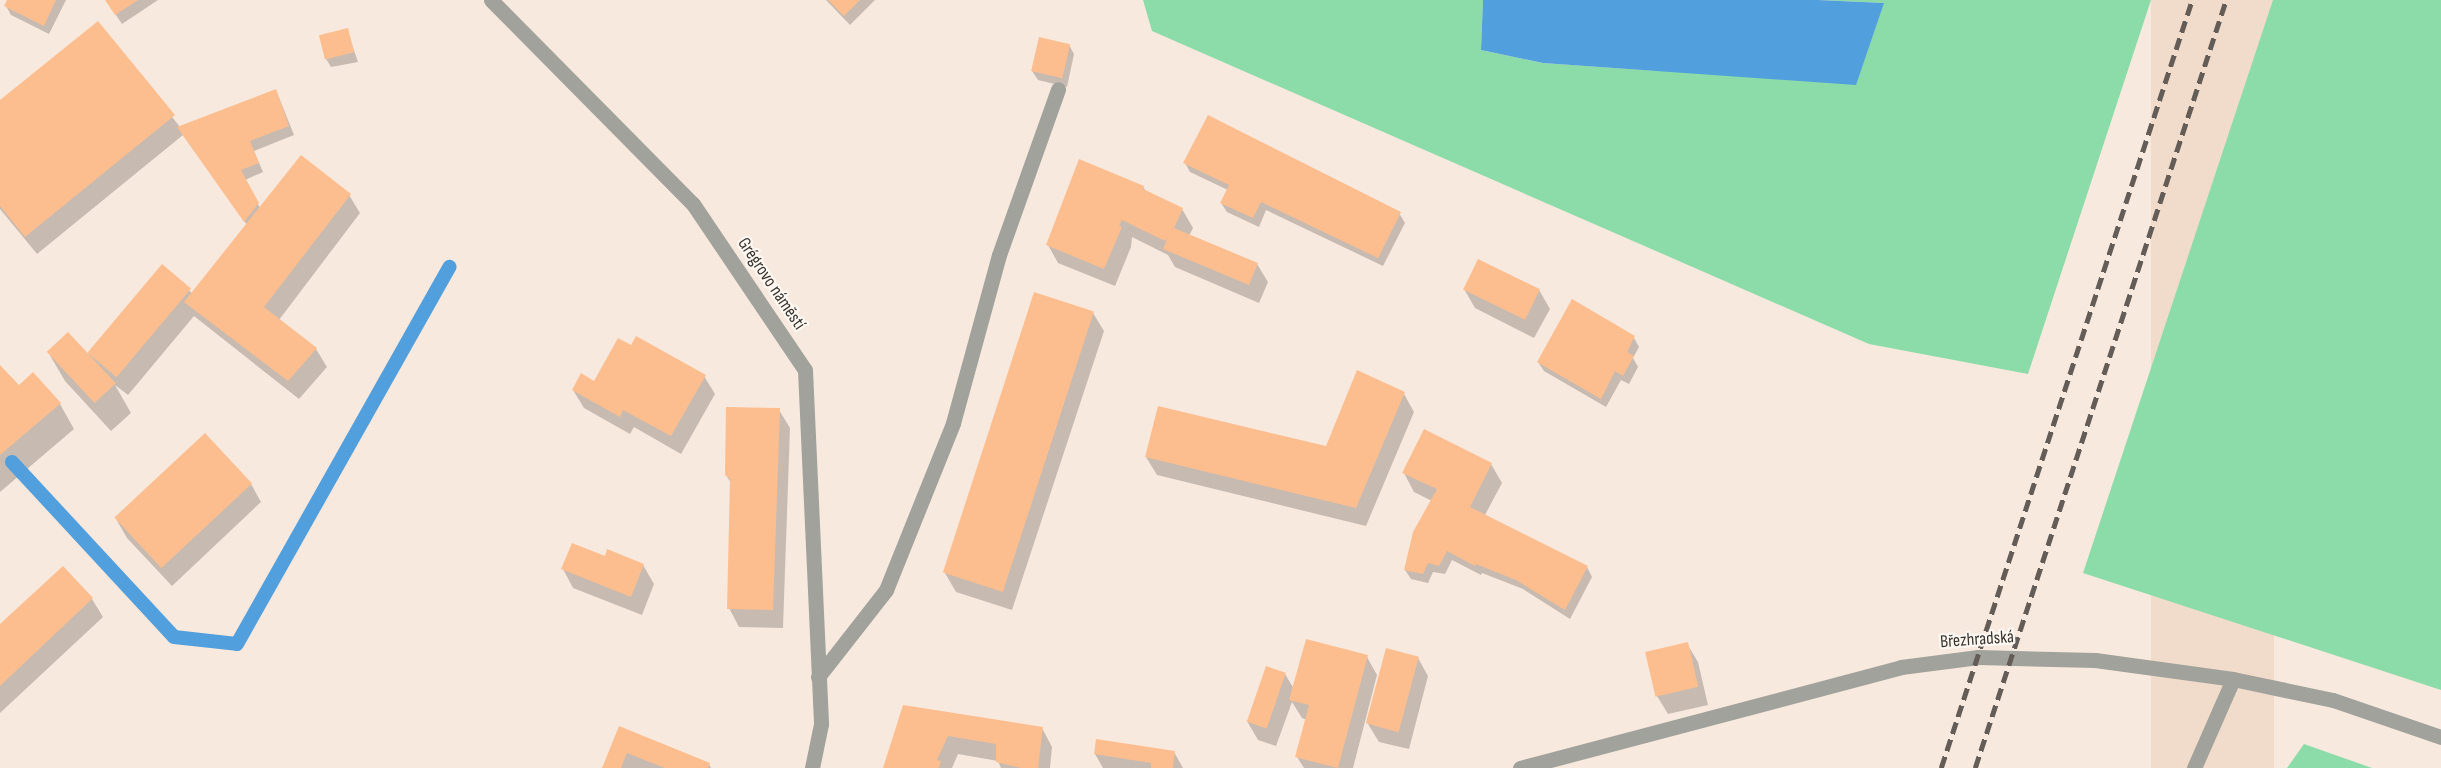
<!DOCTYPE html>
<meta charset="utf-8">
<style>
body{margin:0}
#map{position:relative;width:2441px;height:768px;overflow:hidden;background:#f8e9de;font-family:"Sofia Sans Condensed",sans-serif}
div>[style]{position:absolute}
.built>*{inset:0;background:#f1dbcb;transform-origin:0 0}
.green>*{inset:0;background:#8cdcaa}
.water>*{inset:0;background:#529fdd}
.shadow>*{inset:0;background:#0003}
.stream>*{height:14px;margin:-7px;padding:0 7px;transform-origin:7px;border-radius:7px;background:#529fdd}
.building>*{inset:0;background:#fdbe8f;transform-origin:0 0}
.minor>*{height:15px;margin:-7.5px;padding:0 7.5px;transform-origin:7.5px;border-radius:7.5px;background:#a0a29b}
.rail>*{height:4.5px;margin-top:-2.25px;transform-origin:0;background:repeating-linear-gradient(90deg,#645c56 0 12px,transparent 0 18px)}
span{translate:-50% -50%;white-space:nowrap;text-align:center;line-height:1.15;-webkit-text-stroke:4.5px #fef8f3;paint-order:stroke}
.street-label{font-size:18px;color:#39332f}
</style>
<div id="map">
<div class="built">
<div style="left:2151px;top:0;width:123px;height:809px"></div>
</div>
<div class="green">
<div style="clip-path:polygon(1143px 0,1483px 0,1481px 50px,1543px 63px,1659px 71px,1884px 3px,1818px 0,2151px 0,2028px 374px,1869px 344px,1152px 31px)"></div>
<div style="clip-path:polygon(2273px 0,2441px 0,2441px 690px,2083px 573px)"></div>
<div style="clip-path:polygon(2304px 744px,2372px 768px,2287px 768px)"></div>
</div>
<div class="water">
<div style="clip-path:polygon(1483px 0,1818px 0,1884px 3px,1856px 85px,1543px 63px,1481px 50px)"></div>
</div>
<div class="shadow">
<div style="clip-path:polygon(8px 0,66px 0,49px 34px,11px 15px,6px 6px)"></div>
<div style="clip-path:polygon(106px 0,158px 0,122px 24px)"></div>
<div style="clip-path:polygon(826px 0,875px 0,850px 25px)"></div>
<div style="clip-path:polygon(98px 23px,180px 127px,276px 90px,294px 135px,254px 151px,263px 172px,245px 180px,260px 208px,349px 195px,360px 213px,279px 320px,316px 349px,327px 367px,299px 399px,194px 316px,128px 395px,115px 385px,131px 413px,111px 431px,65px 381px,48px 352px,88px 355px,162px 266px,193px 294px,247px 225px,183px 135px,37px 254px,0 209px,0 102px)"></div>
<div style="clip-path:polygon(347px 30px,358px 62px,331px 67px,325px 57px)"></div>
<div style="clip-path:polygon(1069px 45px,1074px 54px,1067px 87px,1038px 80px,1032px 71px)"></div>
<div style="clip-path:polygon(1185px 163px,1399px 213px,1405px 223px,1383px 266px,1266px 210px,1259px 227px,1227px 212px,1221px 203px,1228px 190px,1190px 172px)"></div>
<div style="clip-path:polygon(1143px 187px,1146px 191px,1182px 209px,1193px 228px,1189px 236px,1257px 264px,1268px 282px,1259px 303px,1175px 267px,1168px 255px,1132px 237px,1131px 247px,1115px 286px,1058px 263px,1048px 245px)"></div>
<div style="clip-path:polygon(1464px 289px,1539px 290px,1550px 309px,1534px 338px,1475px 308px)"></div>
<div style="clip-path:polygon(1093px 313px,1104px 331px,1012px 610px,956px 592px,945px 573px)"></div>
<div style="clip-path:polygon(1634px 338px,1639px 347px,1633px 358px,1638px 367px,1629px 384px,1621px 380px,1606px 407px,1544px 371px,1538px 362px)"></div>
<div style="clip-path:polygon(0 367px,18px 387px,33px 374px,60px 404px,74px 429px,0 492px)"></div>
<div style="clip-path:polygon(704px 376px,715px 394px,681px 454px,634px 427px,630px 434px,584px 408px,573px 390px)"></div>
<div style="clip-path:polygon(1404px 394px,1414px 412px,1366px 526px,1157px 475px,1146px 457px,1327px 448px)"></div>
<div style="clip-path:polygon(779px 410px,790px 428px,783px 628px,739px 627px,729px 608px,731px 483px,726px 475px)"></div>
<div style="clip-path:polygon(1491px 464px,1502px 483px,1485px 515px,1587px 567px,1592px 577px,1570px 619px,1523px 589px,1482px 573px,1481px 575px,1452px 560px,1445px 574px,1433px 572px,1428px 583px,1411px 579px,1405px 570px,1432px 501px,1414px 492px,1404px 473px)"></div>
<div style="clip-path:polygon(251px 484px,261px 502px,172px 586px,127px 538px,116px 519px)"></div>
<div style="clip-path:polygon(606px 558px,643px 565px,654px 584px,642px 615px,573px 588px,563px 569px)"></div>
<div style="clip-path:polygon(92px 599px,103px 617px,0 713px,0 626px)"></div>
<div style="clip-path:polygon(1687px 644px,1698px 662px,1708px 705px,1668px 714px,1657px 696px)"></div>
<div style="clip-path:polygon(1367px 657px,1377px 675px,1353px 768px,1304px 768px,1297px 757px,1307px 720px,1302px 718px,1292px 702px,1276px 746px,1258px 740px,1247px 721px,1285px 674px,1294px 689px)"></div>
<div style="clip-path:polygon(1418px 658px,1428px 676px,1409px 749px,1379px 742px,1368px 724px)"></div>
<div style="clip-path:polygon(904px 707px,1042px 728px,1052px 747px,1050px 768px,1001px 768px,998px 761px,958px 754px,952px 768px,885px 768px)"></div>
<div style="clip-path:polygon(620px 728px,709px 764px,711px 768px,604px 768px)"></div>
<div style="clip-path:polygon(1174px 752px,1183px 768px,1103px 768px,1095px 754px)"></div>
</div>
<div class="stream">
<div style="left:12px;top:462px;width:238px;rotate:47.2deg"></div>
<div style="left:174px;top:637px;width:63px;rotate:6.3deg"></div>
<div style="left:237px;top:644px;width:433px;rotate:-60.6deg"></div>
</div>
<div class="building">
<div style="clip-path:polygon(7px 0,56px 0,44px 26px,4px 6px)"></div>
<div style="clip-path:polygon(105px 0,138px 0,115px 15px)"></div>
<div style="clip-path:polygon(828px 0,860px 0,844px 16px)"></div>
<div style="clip-path:polygon(98px 21px,175px 115px,25px 237px,0 206px,0 100px)"></div>
<div style="left:348px;top:28px;width:25px;height:30px;rotate:76deg"></div>
<div style="left:1039px;top:37px;width:32px;height:35px;rotate:13deg"></div>
<div style="clip-path:polygon(276px 89px,289px 126px,250px 141px,259px 163px,241px 170px,259px 203px,244px 222px,177px 127px)"></div>
<div style="clip-path:polygon(1208px 115px,1401px 212px,1378px 258px,1261px 202px,1253px 218px,1220px 203px,1229px 185px,1183px 163px)"></div>
<div style="clip-path:polygon(301px 155px,351px 194px,264px 307px,317px 348px,288px 381px,184px 302px)"></div>
<div style="clip-path:polygon(1079px 159px,1144px 186px,1143px 189px,1183px 208px,1174px 228px,1258px 263px,1249px 285px,1163px 249px,1168px 237px,1165px 241px,1122px 220px,1119px 226px,1122px 227px,1104px 269px,1046px 245px)"></div>
<div style="left:1478px;top:259px;width:69px;height:34px;rotate:26deg"></div>
<div style="left:162px;top:264px;width:38px;height:116px;rotate:40deg"></div>
<div style="left:1034px;top:292px;width:63px;height:295px;rotate:18deg"></div>
<div style="clip-path:polygon(1572px 299px,1635px 336px,1627px 352px,1634px 356px,1623px 376px,1615px 371px,1601px 399px,1537px 362px)"></div>
<div style="left:68px;top:332px;width:70px;height:29px;rotate:47deg"></div>
<div style="clip-path:polygon(636px 336px,706px 375px,671px 436px,623px 410px,620px 417px,572px 390px,581px 373px,594px 381px,618px 338px,631px 345px)"></div>
<div style="clip-path:polygon(0 365px,19px 385px,33px 372px,61px 403px,0 455px)"></div>
<div style="clip-path:polygon(1357px 370px,1405px 392px,1356px 508px,1145px 457px,1158px 406px,1326px 446px)"></div>
<div style="clip-path:polygon(726px 407px,780px 408px,773px 610px,727px 609px,730px 479px,725px 475px)"></div>
<div style="clip-path:polygon(1424px 429px,1492px 463px,1470px 507px,1588px 566px,1565px 610px,1516px 580px,1476px 564px,1475px 566px,1447px 551px,1439px 566px,1428px 563px,1423px 574px,1404px 570px,1413px 532px,1437px 489px,1402px 473px)"></div>
<div style="left:205px;top:433px;width:69px;height:124px;rotate:47deg"></div>
<div style="clip-path:polygon(572px 543px,605px 556px,607px 549px,644px 564px,631px 597px,561px 569px)"></div>
<div style="clip-path:polygon(63px 566px,93px 598px,0 686px,0 624px)"></div>
<div style="clip-path:polygon(1306px 639px,1368px 655px,1338px 768px,1295px 757px,1309px 705px,1289px 700px)"></div>
<div style="left:1688px;top:642px;width:46px;height:44px;rotate:77deg"></div>
<div style="left:1386px;top:648px;width:34px;height:78px;rotate:15deg"></div>
<div style="left:1266px;top:666px;width:21px;height:59px;rotate:19deg"></div>
<div style="clip-path:polygon(903px 705px,1043px 727px,1038px 768px,1021px 768px,996px 762px,996px 744px,948px 736px,937px 760px,941px 761px,939px 768px,883px 768px)"></div>
<div style="clip-path:polygon(619px 726px,710px 763px,708px 768px,665px 768px,627px 753px,621px 768px,602px 768px)"></div>
<div style="clip-path:polygon(1096px 739px,1175px 751px,1173px 768px,1151px 768px,1151px 763px,1094px 754px)"></div>
</div>
<div class="minor">
<div style="left:491px;top:0;width:287px;rotate:45.3deg"></div>
<div style="left:693px;top:204px;width:200px;rotate:56deg"></div>
<div style="left:805px;top:370px;width:354px;rotate:87.4deg"></div>
<div style="left:821px;top:724px;width:45px;rotate:101.6deg"></div>
<div style="left:818px;top:677px;width:110px;rotate:-52deg"></div>
<div style="left:886px;top:590px;width:180px;rotate:-68.1deg"></div>
<div style="left:953px;top:423px;width:174px;rotate:-74.7deg"></div>
<div style="left:999px;top:255px;width:176px;rotate:-70.4deg"></div>
<div style="left:1520px;top:768px;width:394px;rotate:-14.8deg"></div>
<div style="left:1901px;top:667px;width:78px;rotate:-7.4deg"></div>
<div style="left:1978px;top:657px;width:117px;rotate:1.5deg"></div>
<div style="left:2095px;top:660px;width:139px;rotate:7.8deg"></div>
<div style="left:2233px;top:679px;width:102px;rotate:11.9deg"></div>
<div style="left:2333px;top:700px;width:114px;rotate:18.9deg"></div>
<div style="left:2194px;top:768px;width:97px;rotate:-66.3deg"></div>
</div>
<div class="rail">
<div style="left:1941px;top:768px;width:808px;rotate:-71.9deg"></div>
<div style="left:1975px;top:768px;width:808px;rotate:-71.9deg"></div>
</div>
<div class="street-label">
<span style="left:771px;top:284px;rotate:56deg">Grégrovo náměstí</span>
<span style="left:1977px;top:640px;rotate:-4deg">Březhradská</span>
</div>
</div>
